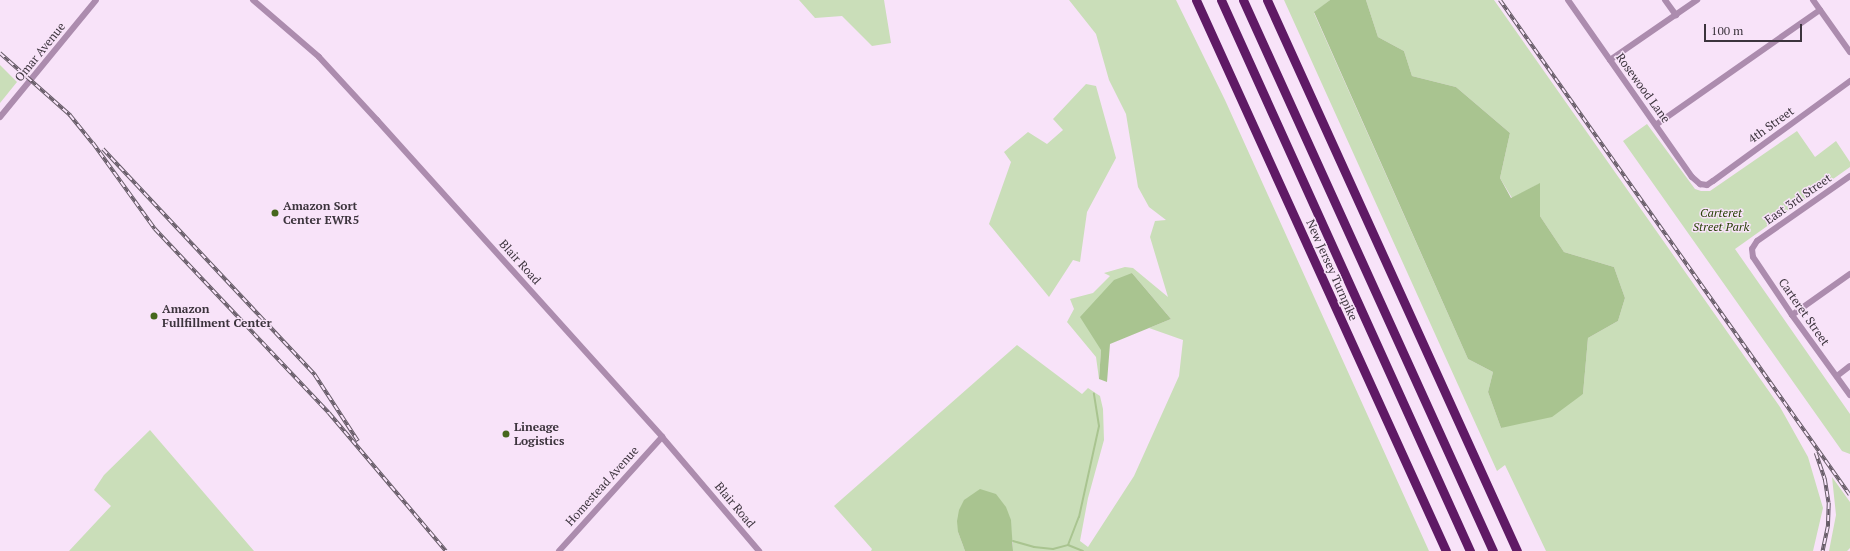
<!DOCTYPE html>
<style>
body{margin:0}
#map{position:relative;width:1850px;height:551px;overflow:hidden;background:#f8e3f9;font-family:"PT Serif",serif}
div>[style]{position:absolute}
.green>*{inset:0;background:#cadeb9}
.water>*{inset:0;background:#a9c490}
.stream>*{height:2px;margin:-1px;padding:0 1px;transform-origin:1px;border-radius:1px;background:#a9c490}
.minor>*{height:6px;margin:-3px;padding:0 3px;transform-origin:3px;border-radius:3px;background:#ac8cae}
.highway>*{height:9px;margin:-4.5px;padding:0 4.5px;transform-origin:4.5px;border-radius:4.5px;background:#5f1a65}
.rail>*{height:3.5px;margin-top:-1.75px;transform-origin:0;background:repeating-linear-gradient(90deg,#f8e3f9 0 6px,#665b67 0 12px);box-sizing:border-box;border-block:1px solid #665b67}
.dots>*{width:11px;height:11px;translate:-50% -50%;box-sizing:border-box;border:2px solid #f8e3f9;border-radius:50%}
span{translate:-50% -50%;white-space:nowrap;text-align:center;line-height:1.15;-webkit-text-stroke:3px #f8e3f9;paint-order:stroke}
.street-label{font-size:12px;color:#3c343d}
.poi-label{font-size:12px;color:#3c343d;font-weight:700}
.left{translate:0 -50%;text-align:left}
.park-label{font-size:12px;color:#294107;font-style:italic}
.scale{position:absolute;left:1704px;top:24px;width:98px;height:18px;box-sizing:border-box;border:2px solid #3c343d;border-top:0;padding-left:5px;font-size:12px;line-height:14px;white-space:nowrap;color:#3c343d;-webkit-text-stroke:3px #f8e3f9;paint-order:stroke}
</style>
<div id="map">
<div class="green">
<div style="clip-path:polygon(799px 0,884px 0,891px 43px,872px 46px,842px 16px,815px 18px)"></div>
<div style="clip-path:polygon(1069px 0,1176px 0,1225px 100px,1429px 551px,1013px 551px,1013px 541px,958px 532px,965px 551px,871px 551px,872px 549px,834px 506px,1017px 345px,1082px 394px,1088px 388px,1100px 396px,1103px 409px,1104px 440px,1088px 498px,1080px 541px,1088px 547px,1134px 476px,1179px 376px,1183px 340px,1149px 328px,1171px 319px,1132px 273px,1101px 350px,1099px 379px,1096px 357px,1067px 322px,1074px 309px,1070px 299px,1093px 293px,1110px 276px,1104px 273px,1125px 267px,1133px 268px,1168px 297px,1150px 237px,1155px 221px,1166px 220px,1149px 207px,1138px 187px,1126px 114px,1109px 80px,1096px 34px)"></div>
<div style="clip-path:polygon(1284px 0,1330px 0,1314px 13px,1468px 359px,1493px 372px,1488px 392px,1501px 428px,1583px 394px,1588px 338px,1618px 321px,1625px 298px,1614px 267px,1564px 252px,1540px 216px,1539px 184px,1512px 198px,1500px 178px,1510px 133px,1456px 87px,1412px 76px,1404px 51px,1378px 37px,1366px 0,1494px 0,1780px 407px,1808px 457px,1823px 508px,1813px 551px,1546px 551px,1505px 465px,1497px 471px)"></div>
<div style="clip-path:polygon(0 65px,17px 82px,0 103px)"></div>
<div style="clip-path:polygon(1086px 84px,1096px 86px,1116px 158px,1087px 212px,1080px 262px,1073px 260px,1049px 297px,989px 224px,1011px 162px,1004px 152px,1028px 132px,1047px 144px,1063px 130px,1053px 119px)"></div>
<div style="clip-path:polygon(1647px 124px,1695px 189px,1701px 191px,1710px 191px,1797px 131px,1815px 157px,1836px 141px,1850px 162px,1850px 167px,1735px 249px,1850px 414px,1850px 454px,1842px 451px,1623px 141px)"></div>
<div style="clip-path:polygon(150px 430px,254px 551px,69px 551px,111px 506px,94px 490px,104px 475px)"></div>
<div style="clip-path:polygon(1832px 477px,1850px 502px,1850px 548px,1847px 551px,1829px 551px,1836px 515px)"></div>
</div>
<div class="water">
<div style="clip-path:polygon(1330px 0,1366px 0,1378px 37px,1404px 51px,1412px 76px,1456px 87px,1510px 133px,1500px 178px,1511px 198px,1540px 183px,1540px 216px,1564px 252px,1614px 267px,1625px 298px,1618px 321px,1588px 338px,1583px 394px,1552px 417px,1501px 428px,1488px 392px,1493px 372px,1468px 359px,1314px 12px)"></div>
<div style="clip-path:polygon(1132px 273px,1171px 319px,1110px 344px,1107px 382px,1099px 379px,1101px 350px,1080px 317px,1114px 280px)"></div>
<div style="clip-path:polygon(980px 489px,996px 494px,1006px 507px,1011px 520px,1013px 551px,965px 551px,958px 532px,957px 521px,959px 510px,964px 500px)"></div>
</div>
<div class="stream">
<div style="left:1013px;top:541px;width:22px;rotate:16deg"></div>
<div style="left:1034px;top:547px;width:19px;rotate:6deg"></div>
<div style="left:1053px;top:549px;width:16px;rotate:-15deg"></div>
<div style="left:1068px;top:545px;width:30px;rotate:-69deg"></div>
<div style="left:1079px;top:517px;width:93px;rotate:-77.6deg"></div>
<div style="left:1099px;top:426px;width:33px;rotate:-99deg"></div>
<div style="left:1068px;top:545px;width:16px;rotate:22deg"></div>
</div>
<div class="minor">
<div style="left:253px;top:0;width:87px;rotate:40.8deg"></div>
<div style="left:319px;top:57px;width:86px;rotate:47.4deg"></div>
<div style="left:377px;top:120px;width:426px;rotate:48deg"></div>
<div style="left:662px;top:437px;width:150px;rotate:49.6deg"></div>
<div style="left:1568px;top:0;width:216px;rotate:55deg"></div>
<div style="left:1692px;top:177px;width:11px;rotate:41deg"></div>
<div style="left:1700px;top:184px;width:7px;rotate:8deg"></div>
<div style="left:1707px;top:185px;width:7px;rotate:-34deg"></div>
<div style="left:1713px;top:181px;width:170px;rotate:-36.1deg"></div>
<div style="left:1665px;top:0;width:19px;rotate:54deg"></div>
<div style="left:1813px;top:0;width:64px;rotate:54.6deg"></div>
<div style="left:1610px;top:60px;width:106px;rotate:-34.6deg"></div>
<div style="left:0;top:117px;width:151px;rotate:-50.6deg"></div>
<div style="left:1657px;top:124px;width:199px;rotate:-35deg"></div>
<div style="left:1850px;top:176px;width:113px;rotate:145deg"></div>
<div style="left:1757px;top:241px;width:9px;rotate:122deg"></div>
<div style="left:1752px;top:249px;width:8px;rotate:83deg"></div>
<div style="left:1753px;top:257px;width:70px;rotate:56.1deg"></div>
<div style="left:1792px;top:315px;width:99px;rotate:54.1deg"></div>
<div style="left:1792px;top:315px;width:71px;rotate:-35.3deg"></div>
<div style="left:1837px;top:376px;width:16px;rotate:-38deg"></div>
<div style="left:559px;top:551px;width:154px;rotate:-47.9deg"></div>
</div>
<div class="highway">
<div style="left:1196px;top:0;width:605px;rotate:65.6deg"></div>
<div style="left:1221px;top:0;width:605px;rotate:65.68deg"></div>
<div style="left:1243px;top:0;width:605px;rotate:65.6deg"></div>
<div style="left:1267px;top:0;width:605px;rotate:65.6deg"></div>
</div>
<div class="rail">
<div style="left:1500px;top:0;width:606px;rotate:54.74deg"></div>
<div style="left:0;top:53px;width:94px;rotate:41.5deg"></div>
<div style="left:70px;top:115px;width:36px;rotate:51deg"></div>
<div style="left:93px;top:143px;width:106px;rotate:54.2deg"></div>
<div style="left:155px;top:229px;width:253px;rotate:46.6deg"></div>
<div style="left:329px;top:413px;width:181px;rotate:49.7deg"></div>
<div style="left:103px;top:149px;width:310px;rotate:46.8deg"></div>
<div style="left:315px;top:375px;width:79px;rotate:56.9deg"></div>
<div style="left:1816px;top:453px;width:28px;rotate:71deg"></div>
<div style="left:1825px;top:479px;width:24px;rotate:81deg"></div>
<div style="left:1829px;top:503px;width:24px;rotate:92deg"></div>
<div style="left:1828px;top:527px;width:25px;rotate:102deg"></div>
</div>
<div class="dots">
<div style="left:275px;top:213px;background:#46671d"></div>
<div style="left:154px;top:316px;background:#46671d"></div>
<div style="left:506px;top:434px;background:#46671d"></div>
</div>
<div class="street-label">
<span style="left:40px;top:52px;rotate:-51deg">Omar Avenue</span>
<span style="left:1643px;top:88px;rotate:54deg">Rosewood Lane</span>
<span style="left:1771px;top:125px;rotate:-36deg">4th Street</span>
<span style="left:1798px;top:199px;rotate:-35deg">East 3rd Street</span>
<span style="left:520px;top:262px;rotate:48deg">Blair Road</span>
<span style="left:1332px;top:270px;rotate:66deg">New Jersey Turnpike</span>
<span style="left:1804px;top:312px;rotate:55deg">Carteret Street</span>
<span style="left:602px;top:486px;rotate:-48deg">Homestead Avenue</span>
<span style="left:735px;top:505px;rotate:50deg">Blair Road</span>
</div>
<div class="poi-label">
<span class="left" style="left:283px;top:213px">Amazon Sort<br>Center EWR5</span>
<span class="left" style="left:162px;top:316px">Amazon<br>Fullfillment Center</span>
<span class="left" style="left:514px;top:434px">Lineage<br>Logistics</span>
</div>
<div class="park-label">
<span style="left:1721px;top:220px">Carteret<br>Street Park</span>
</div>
<div class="scale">100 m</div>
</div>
